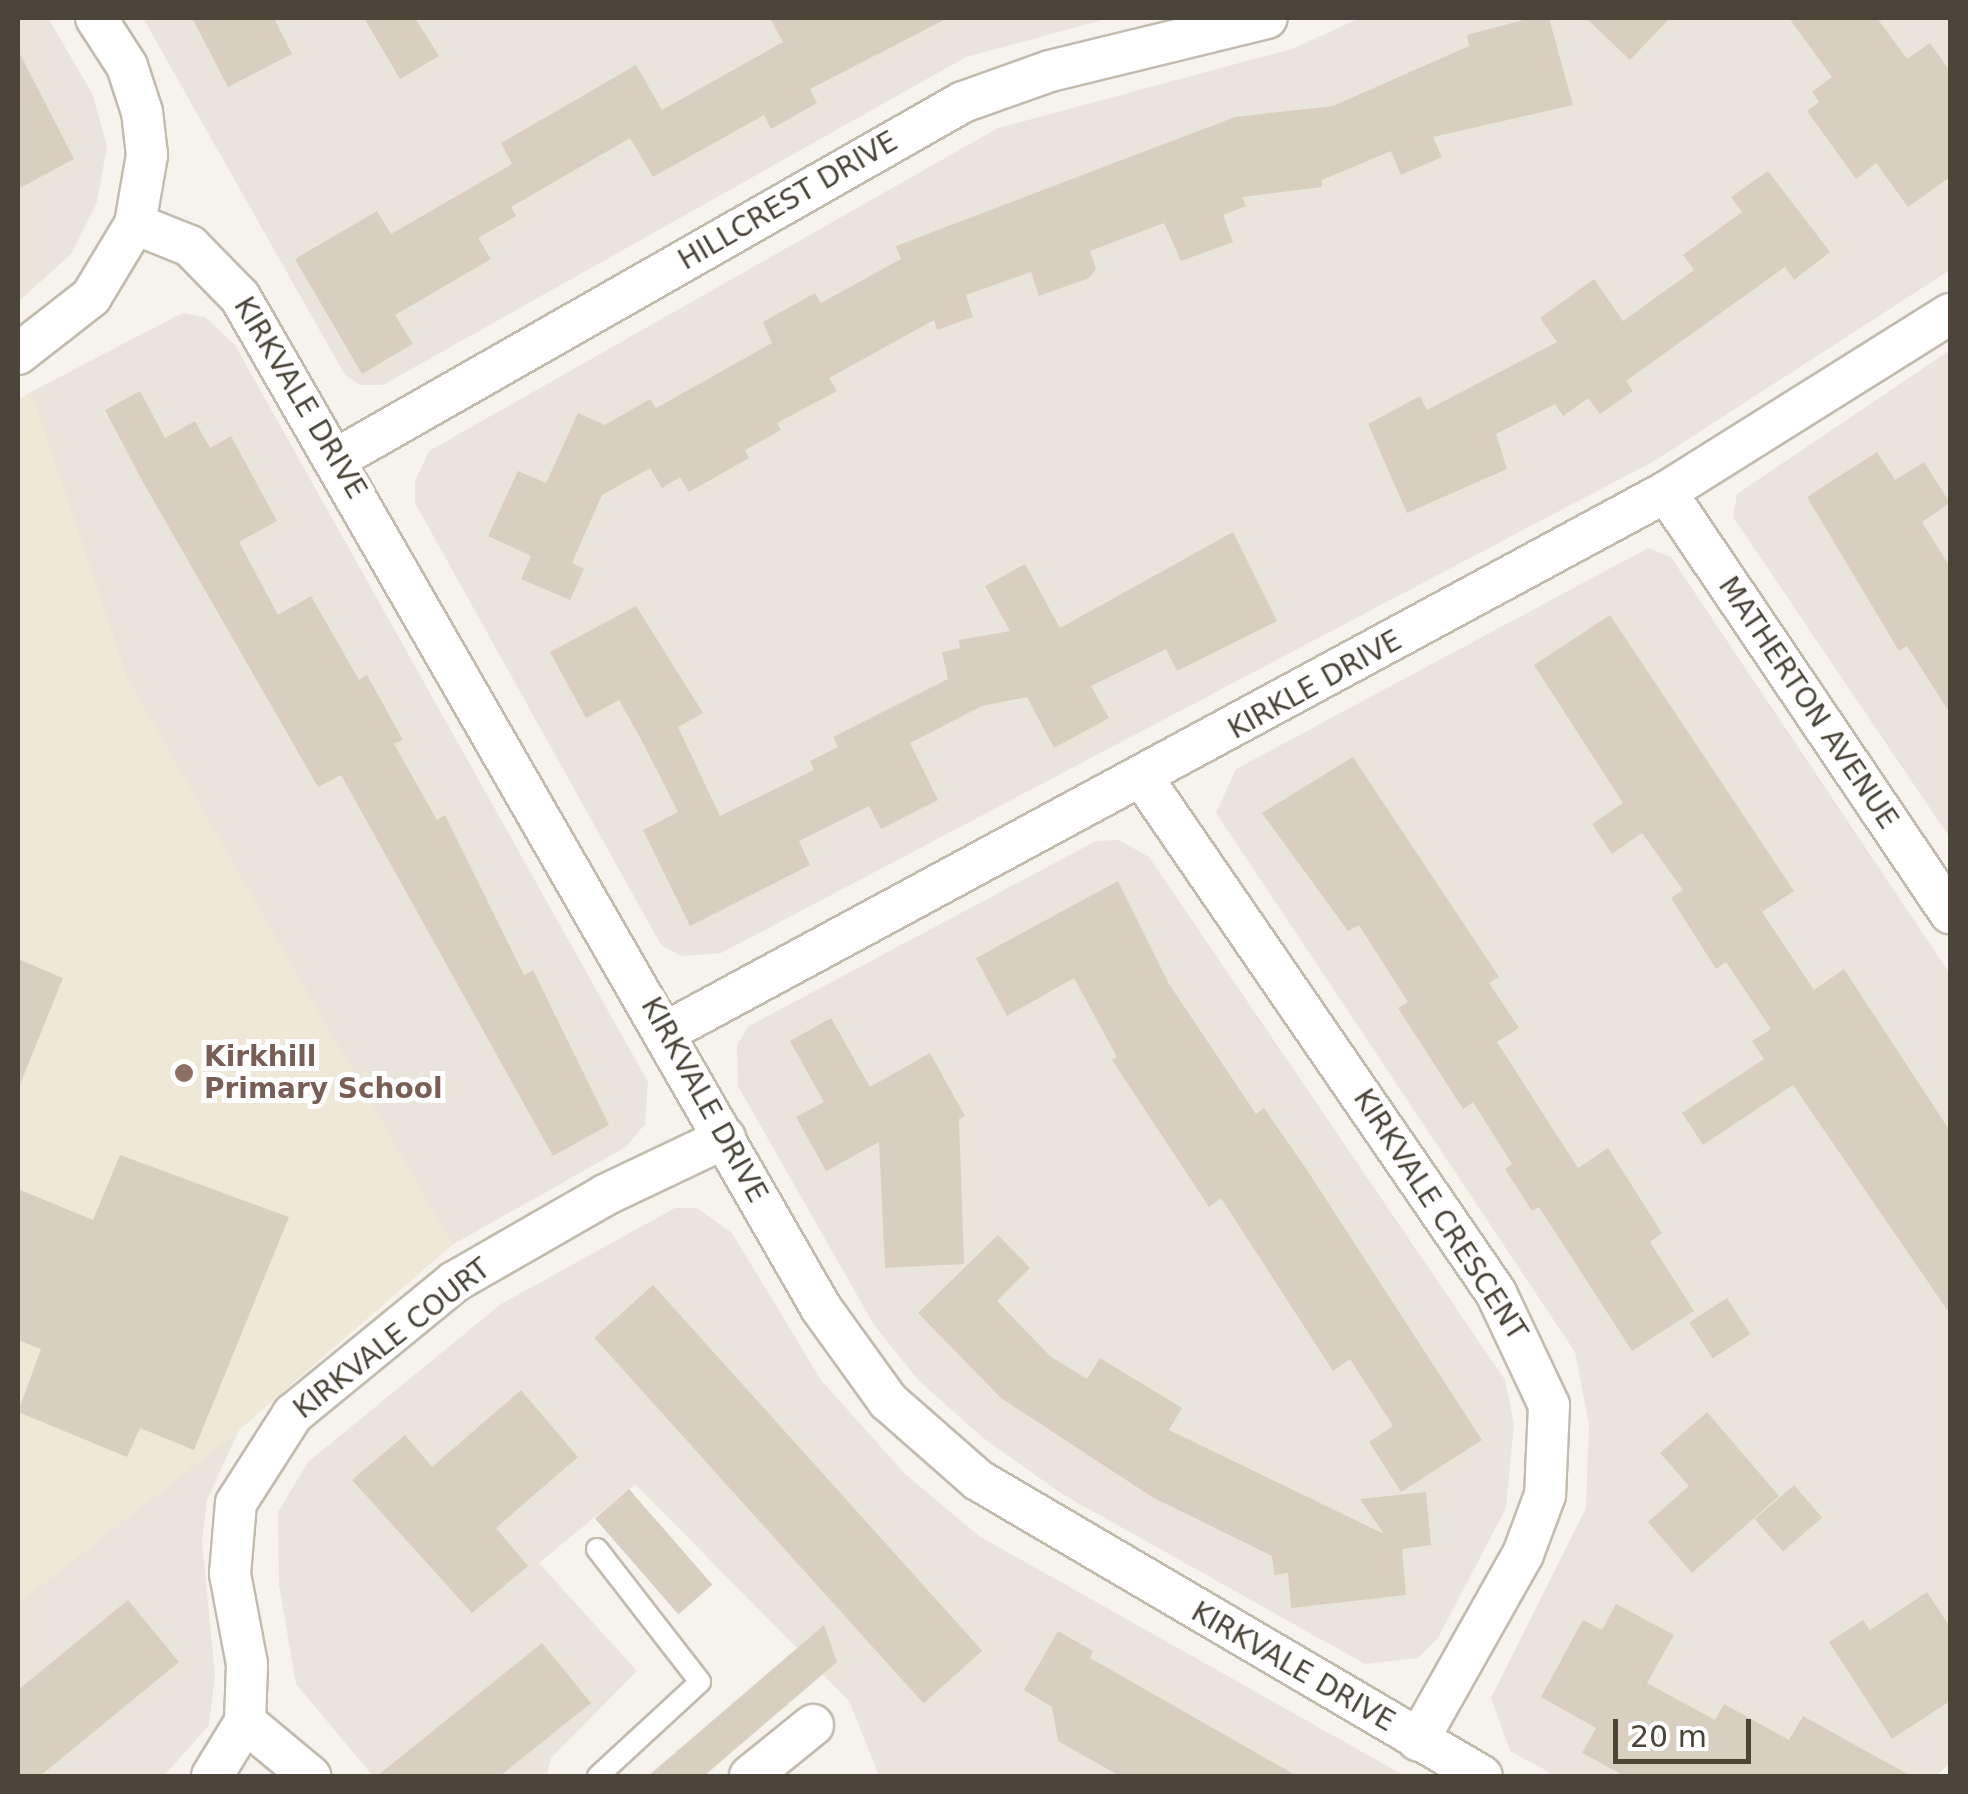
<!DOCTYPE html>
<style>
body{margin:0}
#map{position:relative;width:1968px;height:1794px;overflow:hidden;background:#f6f3ec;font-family:"DejaVu Sans",sans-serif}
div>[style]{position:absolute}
.residential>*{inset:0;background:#eae5da}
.education>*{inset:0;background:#efe8d6}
.building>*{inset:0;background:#d8cfc1;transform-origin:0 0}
.roads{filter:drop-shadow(2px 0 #c2bbae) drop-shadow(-2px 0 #c2bbae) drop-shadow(0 2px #c2bbae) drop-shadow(0 -2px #c2bbae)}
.service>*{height:20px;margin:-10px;padding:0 10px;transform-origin:10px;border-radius:10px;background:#fff}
.minor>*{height:40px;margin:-20px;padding:0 20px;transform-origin:20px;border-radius:20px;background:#fff}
.dots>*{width:28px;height:28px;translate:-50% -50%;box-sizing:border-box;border:5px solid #fff;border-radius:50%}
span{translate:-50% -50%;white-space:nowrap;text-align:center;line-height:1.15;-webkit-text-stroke:10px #fff;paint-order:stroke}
.street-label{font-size:28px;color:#4b4439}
.education-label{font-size:28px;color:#785e54;font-weight:700}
.left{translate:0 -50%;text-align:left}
.frame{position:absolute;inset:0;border:20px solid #4b4439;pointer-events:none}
.scale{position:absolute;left:1613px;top:1719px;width:138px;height:45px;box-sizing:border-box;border:5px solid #4b4439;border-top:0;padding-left:12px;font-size:30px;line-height:35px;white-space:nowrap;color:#4b4439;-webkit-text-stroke:8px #fff;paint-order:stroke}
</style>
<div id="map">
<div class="residential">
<div style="clip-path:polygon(18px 18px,48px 18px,92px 93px,107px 146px,97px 202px,71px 254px,18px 302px)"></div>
<div style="clip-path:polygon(143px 18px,1110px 18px,966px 57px,383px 385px,360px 385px,345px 375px)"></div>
<div style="clip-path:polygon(1360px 18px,1950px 18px,1950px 270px,1656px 460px,721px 953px,681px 956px,661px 945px,415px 503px,415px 481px,429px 451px,998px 128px,1292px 49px)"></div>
<div style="clip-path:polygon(182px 313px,205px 317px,235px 345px,648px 1082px,645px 1124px,626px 1147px,452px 1245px,127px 679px,31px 392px)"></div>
<div style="clip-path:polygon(1950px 350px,1950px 838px,1733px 517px,1737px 494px)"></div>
<div style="clip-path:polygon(1648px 548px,1671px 557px,1950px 974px,1950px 1763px,1936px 1776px,1556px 1776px,1510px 1751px,1491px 1698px,1586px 1508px,1589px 1425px,1575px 1352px,1216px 813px,1236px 769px)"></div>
<div style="clip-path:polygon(1119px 840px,1149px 857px,1505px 1380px,1514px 1424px,1506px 1508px,1438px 1638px,1418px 1658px,1365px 1664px,1062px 1494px,982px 1437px,918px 1380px,874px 1325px,738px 1086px,737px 1045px,749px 1026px,1096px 841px)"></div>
<div style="clip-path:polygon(675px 1208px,697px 1208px,732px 1233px,821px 1380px,905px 1474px,979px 1536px,1405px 1776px,879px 1776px,849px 1701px,635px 1484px,539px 1563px,637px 1671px,551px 1758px,547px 1776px,373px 1776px,296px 1684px,279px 1585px,278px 1512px,308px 1462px,501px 1304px)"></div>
<div style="clip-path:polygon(239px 1430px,207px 1500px,202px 1541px,215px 1675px,209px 1725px,164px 1776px,18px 1776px,18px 1603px)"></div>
</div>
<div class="education">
<div style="clip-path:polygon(31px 392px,127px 679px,452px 1245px,239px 1430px,18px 1603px,18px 400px)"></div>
</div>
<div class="building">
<div style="clip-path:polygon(192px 18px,274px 18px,292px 54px,228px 87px)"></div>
<div style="clip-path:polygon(364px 18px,415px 18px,439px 56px,400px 79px)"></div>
<div style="clip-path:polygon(770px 18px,948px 18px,810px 89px,817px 103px,771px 129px,764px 115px,653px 177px,630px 138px,511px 207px,516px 216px,478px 238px,491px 259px,395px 315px,413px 344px,362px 374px,295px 259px,377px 211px,391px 234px,512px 164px,501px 143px,636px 65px,662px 110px,783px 42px)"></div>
<div style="clip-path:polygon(1531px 18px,1549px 18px,1573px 105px,1433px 137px,1442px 157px,1401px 175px,1391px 151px,1322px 180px,1322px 187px,1242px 197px,1246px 206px,1223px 215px,1233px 242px,1181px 261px,1164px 223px,1090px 251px,1096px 269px,1089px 278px,1039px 296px,1031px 272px,966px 295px,973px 317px,937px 330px,934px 320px,829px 378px,837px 391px,777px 423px,781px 430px,745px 450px,749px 458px,689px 492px,680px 477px,662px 488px,650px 468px,602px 495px,572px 563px,584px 569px,570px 600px,521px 579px,531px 556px,488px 536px,518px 471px,546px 483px,578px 413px,605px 425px,650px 399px,656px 408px,772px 343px,763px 322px,815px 293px,821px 303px,901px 259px,896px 246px,1235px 117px,1333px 106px,1469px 46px,1467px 35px)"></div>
<div style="clip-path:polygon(1586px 18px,1670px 18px,1630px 60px)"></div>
<div style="clip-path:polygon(1789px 18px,1877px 18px,1907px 59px,1930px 43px,1950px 71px,1950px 177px,1908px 207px,1876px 163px,1856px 179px,1807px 111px,1819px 102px,1812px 92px,1832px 77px)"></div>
<div style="clip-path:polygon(18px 50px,74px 159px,18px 189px)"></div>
<div style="clip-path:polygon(1768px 171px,1830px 252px,1794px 280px,1785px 267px,1626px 381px,1633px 391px,1600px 414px,1588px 398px,1563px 416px,1555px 404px,1496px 434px,1507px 469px,1407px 513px,1368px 424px,1420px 396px,1427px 410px,1557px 342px,1540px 318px,1594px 279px,1623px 321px,1694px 270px,1683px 255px,1742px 212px,1731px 197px)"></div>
<div style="clip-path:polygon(140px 391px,165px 438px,195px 421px,210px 448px,231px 436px,277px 521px,239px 542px,278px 615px,311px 596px,359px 680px,367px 675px,403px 740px,394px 744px,437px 820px,445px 815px,524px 975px,533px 970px,609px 1125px,553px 1156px,341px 775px,318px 787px,144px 484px,105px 410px)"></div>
<div style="clip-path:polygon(1877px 452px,1895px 480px,1924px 462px,1950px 503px,1922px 522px,1950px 567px,1950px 713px,1907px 646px,1899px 651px,1807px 497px)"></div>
<div style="clip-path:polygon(1233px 532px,1277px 621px,1177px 671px,1166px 649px,1091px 686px,1109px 718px,1054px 748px,1027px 697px,982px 706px,910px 743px,938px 800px,881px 829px,869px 806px,799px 841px,810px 865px,690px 926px,643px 830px,678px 812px,644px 745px,619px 700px,586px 718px,550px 652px,636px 606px,703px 713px,678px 727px,720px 816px,814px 770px,810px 761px,838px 747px,833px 737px,948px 679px,942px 652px,960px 648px,959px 640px,1010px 631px,985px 586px,1025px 564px,1060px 628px)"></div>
<div style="clip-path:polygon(1610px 615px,1794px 891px,1762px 912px,1814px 990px,1844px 969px,1950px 1131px,1950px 1314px,1793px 1085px,1703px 1145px,1682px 1113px,1764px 1059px,1752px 1041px,1771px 1029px,1726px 962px,1716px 969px,1671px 898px,1683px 890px,1642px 833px,1612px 854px,1592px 824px,1623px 803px,1534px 665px)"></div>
<div style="clip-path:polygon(1353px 757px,1499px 977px,1489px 983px,1519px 1028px,1497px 1042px,1578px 1168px,1608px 1148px,1662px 1233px,1650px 1242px,1694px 1311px,1632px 1351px,1539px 1207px,1532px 1211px,1505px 1169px,1512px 1164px,1473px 1102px,1463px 1109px,1398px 1008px,1408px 1002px,1359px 925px,1348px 931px,1262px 813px)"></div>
<div style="clip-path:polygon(1118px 881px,1169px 984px,1256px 1114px,1264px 1108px,1307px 1170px,1482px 1440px,1401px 1492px,1369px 1442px,1393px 1426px,1350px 1359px,1333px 1371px,1221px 1198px,1209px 1207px,1112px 1060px,1117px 1057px,1074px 978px,1007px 1016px,976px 958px)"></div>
<div style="clip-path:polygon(18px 959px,63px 978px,19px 1087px,18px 1087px)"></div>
<div style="clip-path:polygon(831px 1018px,870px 1087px,930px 1053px,965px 1116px,959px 1119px,964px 1264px,885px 1268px,879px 1142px,826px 1171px,796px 1117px,824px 1102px,790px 1041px)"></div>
<div style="clip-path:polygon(120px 1155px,289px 1217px,194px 1450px,140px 1428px,127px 1457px,18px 1412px,41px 1349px,18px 1340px,18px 1189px,93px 1220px)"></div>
<div style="clip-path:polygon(998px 1235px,1030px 1268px,997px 1301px,1050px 1356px,1087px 1379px,1100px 1358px,1182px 1408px,1169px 1430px,1384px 1534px,1360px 1499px,1426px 1492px,1431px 1545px,1402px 1549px,1406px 1595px,1291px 1608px,1288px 1573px,1274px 1575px,1272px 1556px,1152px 1497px,1001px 1398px,918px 1313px)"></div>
<div style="left:653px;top:1285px;width:492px;height:79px;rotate:48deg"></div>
<div style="left:1727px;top:1298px;width:43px;height:45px;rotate:57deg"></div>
<div style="clip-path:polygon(521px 1390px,578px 1457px,496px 1528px,528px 1566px,472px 1613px,352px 1480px,405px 1435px,432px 1467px)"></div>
<div style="clip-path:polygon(1707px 1412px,1779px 1496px,1692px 1573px,1648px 1522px,1689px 1486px,1660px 1453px)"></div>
<div style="left:1794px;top:1485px;width:43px;height:52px;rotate:49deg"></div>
<div style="left:629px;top:1489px;width:127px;height:45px;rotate:49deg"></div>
<div style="clip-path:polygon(1927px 1592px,1950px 1627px,1950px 1701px,1892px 1739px,1829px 1642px,1863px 1620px,1870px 1630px)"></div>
<div style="clip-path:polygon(128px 1600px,179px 1662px,40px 1776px,18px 1776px,18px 1690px)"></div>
<div style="clip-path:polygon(1616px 1604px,1674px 1635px,1647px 1683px,1715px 1720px,1724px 1704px,1789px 1740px,1803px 1716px,1911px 1776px,1625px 1776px,1582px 1753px,1596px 1728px,1541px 1697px,1583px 1620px,1602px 1630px)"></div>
<div style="clip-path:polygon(824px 1625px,837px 1662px,704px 1776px,648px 1776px)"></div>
<div style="clip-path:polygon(1058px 1631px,1093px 1651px,1090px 1658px,1297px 1776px,1120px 1776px,1058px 1741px,1052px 1707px,1024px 1690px)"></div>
<div style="clip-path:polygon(542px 1643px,591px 1703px,500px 1776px,377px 1776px)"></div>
</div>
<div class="roads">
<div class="service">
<div style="left:597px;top:1549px;width:168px;rotate:52.2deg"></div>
<div style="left:700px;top:1682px;width:139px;rotate:137.3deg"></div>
</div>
<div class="minor">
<div style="left:135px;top:224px;width:59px;rotate:21.8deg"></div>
<div style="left:190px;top:246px;width:71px;rotate:45.6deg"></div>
<div style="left:240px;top:297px;width:1166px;rotate:60.11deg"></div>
<div style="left:821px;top:1308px;width:115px;rotate:54.2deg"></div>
<div style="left:888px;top:1401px;width:120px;rotate:41.3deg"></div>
<div style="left:978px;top:1480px;width:584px;rotate:30.43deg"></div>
<div style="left:18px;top:354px;width:93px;rotate:-38deg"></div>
<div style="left:91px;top:297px;width:85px;rotate:-58.9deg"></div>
<div style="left:135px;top:224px;width:70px;rotate:-80.1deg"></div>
<div style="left:147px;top:155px;width:43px;rotate:-96.6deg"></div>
<div style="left:142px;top:112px;width:48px;rotate:-108.1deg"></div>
<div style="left:127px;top:66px;width:57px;rotate:-122.9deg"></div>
<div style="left:338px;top:458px;width:719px;rotate:-29.67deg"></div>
<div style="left:963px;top:102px;width:92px;rotate:-19.6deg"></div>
<div style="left:1050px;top:71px;width:223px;rotate:-13.7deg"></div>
<div style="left:1666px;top:492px;width:508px;rotate:56deg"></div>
<div style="left:1144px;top:780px;width:622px;rotate:55.54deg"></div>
<div style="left:1496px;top:1293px;width:124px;rotate:64.7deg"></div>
<div style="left:1549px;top:1405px;width:90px;rotate:92.5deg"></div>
<div style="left:1545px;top:1495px;width:63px;rotate:110.4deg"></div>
<div style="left:1523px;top:1554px;width:214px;rotate:119.4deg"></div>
<div style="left:666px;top:1032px;width:1136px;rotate:-28.37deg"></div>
<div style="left:1666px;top:492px;width:335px;rotate:-32.1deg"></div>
<div style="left:245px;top:1722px;width:85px;rotate:39.7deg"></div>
<div style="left:212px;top:1776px;width:63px;rotate:-58.6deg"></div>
<div style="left:245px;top:1722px;width:58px;rotate:-88deg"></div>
<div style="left:247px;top:1664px;width:92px;rotate:-100.7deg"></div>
<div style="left:230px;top:1574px;width:71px;rotate:-85.2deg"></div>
<div style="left:236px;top:1503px;width:106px;rotate:-57.4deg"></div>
<div style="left:293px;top:1414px;width:208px;rotate:-39.3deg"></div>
<div style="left:454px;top:1282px;width:174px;rotate:-29.9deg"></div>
<div style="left:605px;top:1195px;width:133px;rotate:-25.4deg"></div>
<div style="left:750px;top:1776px;width:81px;rotate:-39deg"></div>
</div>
</div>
<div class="dots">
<div style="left:184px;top:1073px;background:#8d6e63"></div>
</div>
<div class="street-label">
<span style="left:788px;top:201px;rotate:-30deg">HILLCREST DRIVE</span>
<span style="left:300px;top:398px;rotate:59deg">KIRKVALE DRIVE</span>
<span style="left:1315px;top:685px;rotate:-29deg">KIRKLE DRIVE</span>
<span style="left:1808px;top:703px;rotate:56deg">MATHERTON AVENUE</span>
<span style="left:704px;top:1100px;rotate:61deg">KIRKVALE DRIVE</span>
<span style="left:1440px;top:1215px;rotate:57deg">KIRKVALE CRESCENT</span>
<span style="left:392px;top:1339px;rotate:-38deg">KIRKVALE COURT</span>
<span style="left:1293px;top:1667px;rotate:30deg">KIRKVALE DRIVE</span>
</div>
<div class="education-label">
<span class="left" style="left:204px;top:1073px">Kirkhill<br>Primary School</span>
</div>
<div class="frame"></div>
<div class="scale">20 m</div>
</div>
